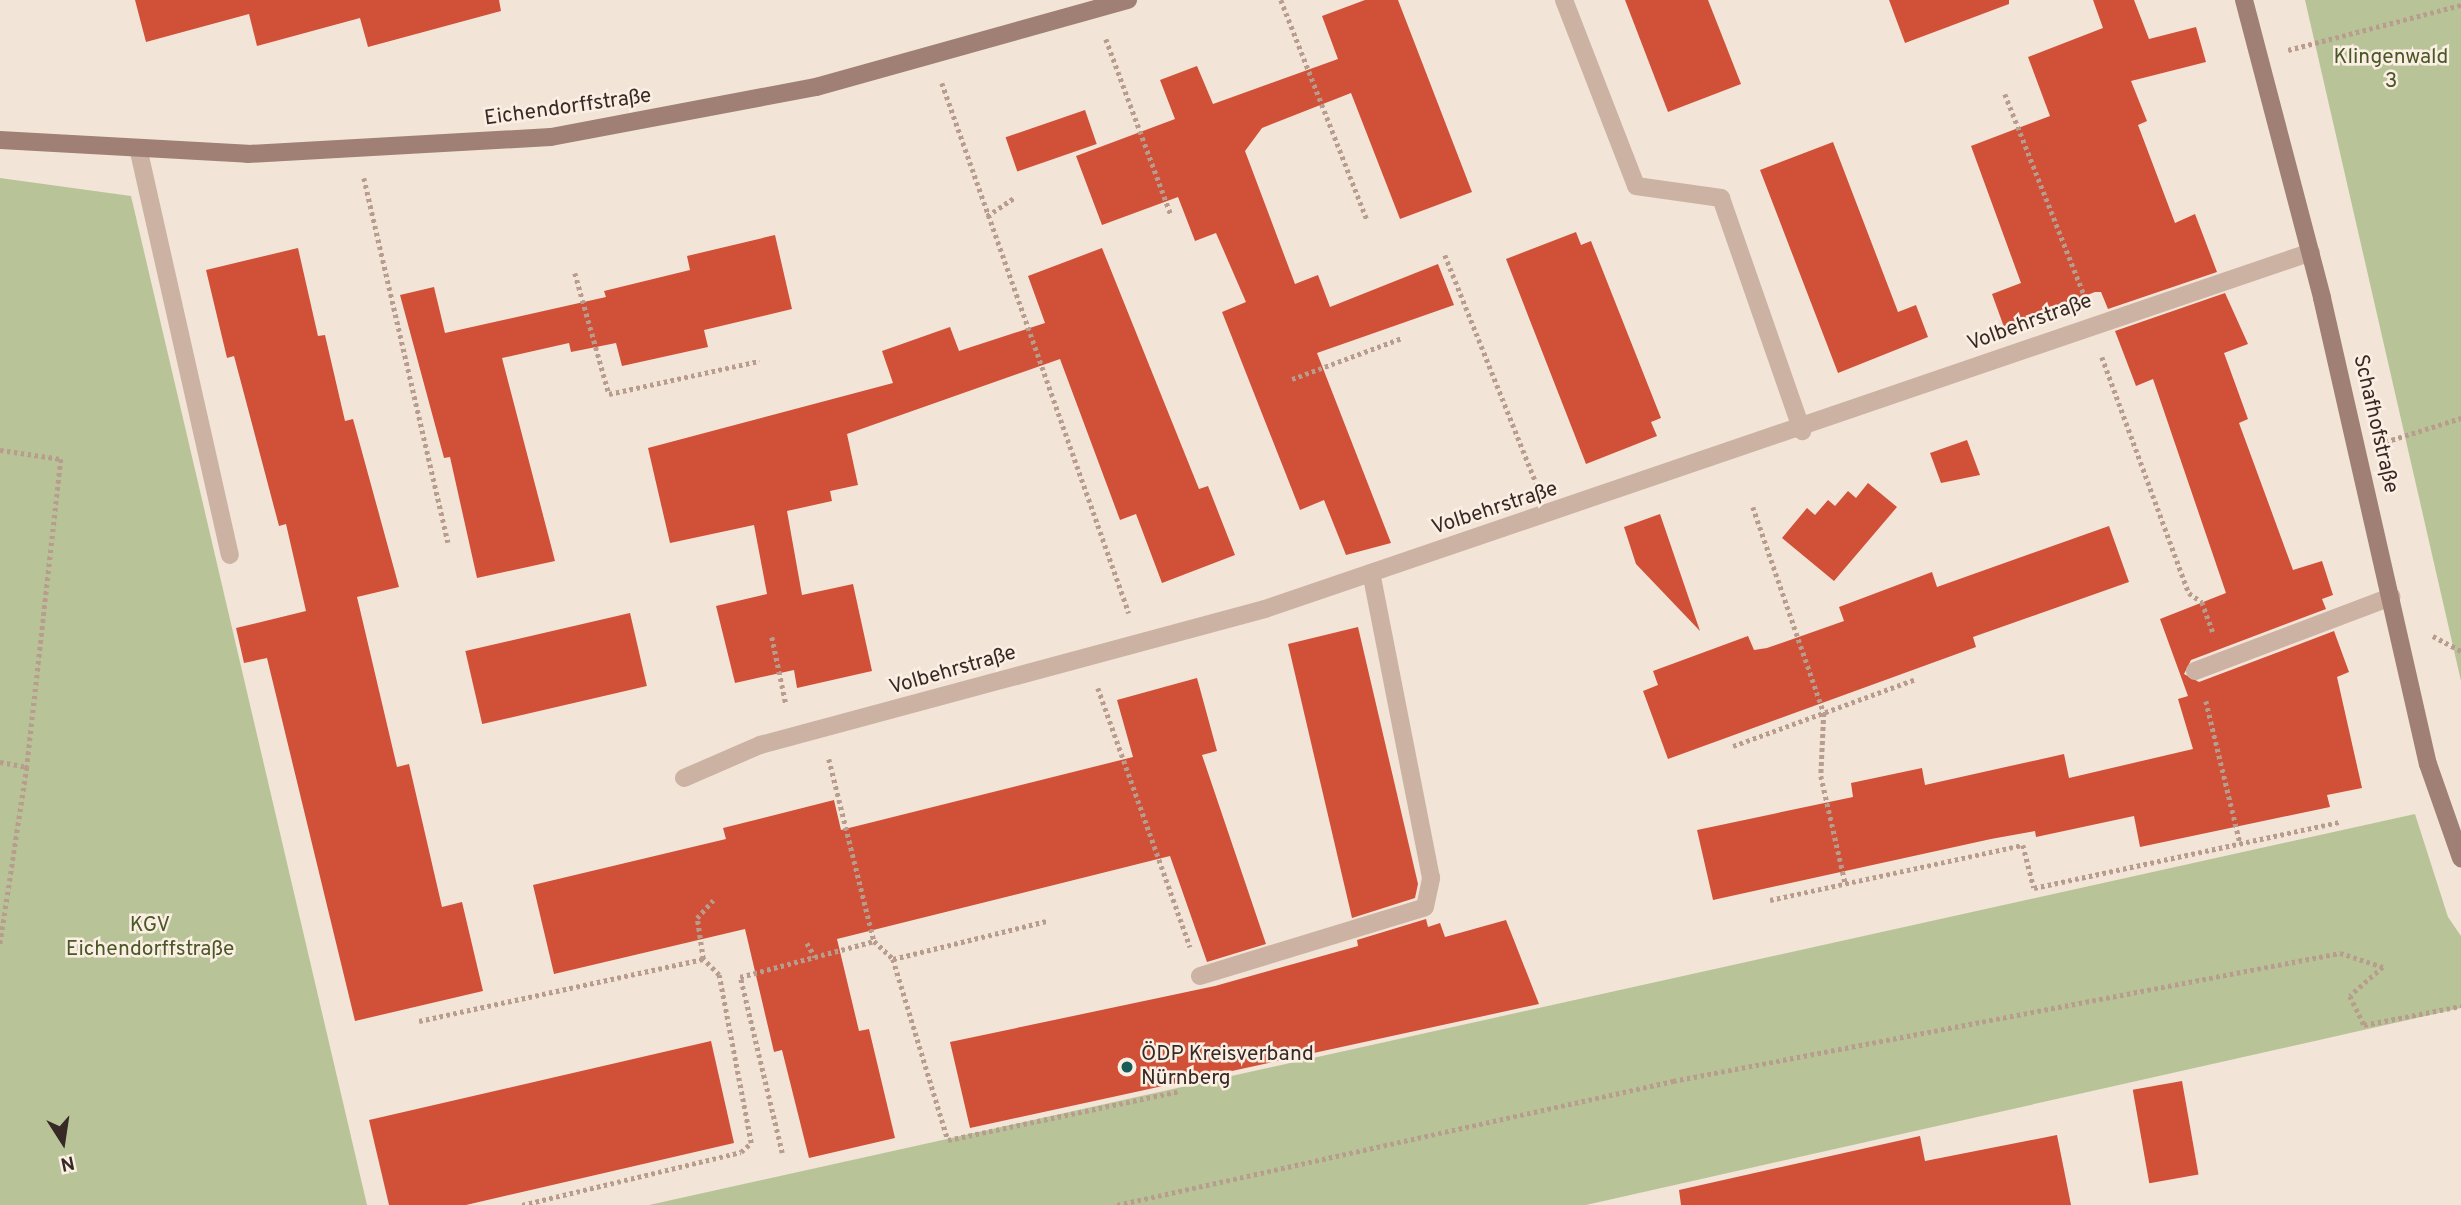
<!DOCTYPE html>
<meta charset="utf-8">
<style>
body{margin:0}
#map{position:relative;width:2461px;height:1205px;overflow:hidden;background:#f3e4d8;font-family:Overpass,sans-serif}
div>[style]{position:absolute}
.green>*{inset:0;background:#b8c497}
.building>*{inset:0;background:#d15038;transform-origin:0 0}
.path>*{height:4.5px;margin-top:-2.25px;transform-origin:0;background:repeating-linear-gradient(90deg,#b89c8d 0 3.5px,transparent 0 7px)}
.lane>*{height:18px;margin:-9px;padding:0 9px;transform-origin:9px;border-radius:9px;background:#ccb2a3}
.street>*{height:18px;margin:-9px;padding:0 9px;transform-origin:9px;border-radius:9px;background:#ccb2a3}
.secondary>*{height:18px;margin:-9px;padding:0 9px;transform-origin:9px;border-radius:9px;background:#a08074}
.dots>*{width:19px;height:19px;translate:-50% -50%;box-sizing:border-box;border:4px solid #fbefe4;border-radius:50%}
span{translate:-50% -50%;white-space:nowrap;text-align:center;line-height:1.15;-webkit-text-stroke:5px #fbefe4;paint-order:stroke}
.park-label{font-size:21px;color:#4a5727}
.street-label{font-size:21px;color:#372a26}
.poi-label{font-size:21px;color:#372a26}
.left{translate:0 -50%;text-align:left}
.north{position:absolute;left:28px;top:1107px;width:70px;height:70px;-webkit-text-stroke:5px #fbefe4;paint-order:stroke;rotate:168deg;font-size:19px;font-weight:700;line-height:28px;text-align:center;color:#372a26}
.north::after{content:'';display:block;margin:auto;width:24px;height:32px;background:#372a26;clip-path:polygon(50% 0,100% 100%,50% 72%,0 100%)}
</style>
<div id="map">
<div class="green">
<div style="clip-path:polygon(2305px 0,2461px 0,2461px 681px)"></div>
<div style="clip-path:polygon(0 178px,131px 196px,367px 1205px,0 1205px)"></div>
<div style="clip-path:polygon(2415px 814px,2448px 917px,2461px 936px,2461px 1008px,1586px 1205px,649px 1205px)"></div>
</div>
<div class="building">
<div style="clip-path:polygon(135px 0,499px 0,501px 11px,368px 47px,360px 18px,257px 46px,249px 14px,146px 42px)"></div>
<div style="clip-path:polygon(1365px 0,1398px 0,1472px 192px,1400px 219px,1351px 93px,1262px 128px,1245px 151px,1295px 284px,1318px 275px,1330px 307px,1438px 264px,1454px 305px,1317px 353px,1391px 543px,1346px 555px,1324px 500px,1300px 510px,1222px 312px,1246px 302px,1216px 233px,1195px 241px,1178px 197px,1102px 225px,1076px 156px,1175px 119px,1160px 80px,1197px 66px,1213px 104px,1338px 59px,1322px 16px)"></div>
<div style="clip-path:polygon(1625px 0,1708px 0,1741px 84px,1668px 112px)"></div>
<div style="clip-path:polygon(1889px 0,2009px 0,2009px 4px,1905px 43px)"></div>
<div style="clip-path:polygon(2093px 0,2134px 0,2149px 39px,2196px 27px,2206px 62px,2131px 81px,2147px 121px,2138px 125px,2175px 223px,2195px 214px,2217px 272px,2108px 309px,2101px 292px,2095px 292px,2004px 327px,1992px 294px,2021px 283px,1971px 146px,2050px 116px,2028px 57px,2103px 28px)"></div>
<div style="left:1085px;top:110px;width:36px;height:84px;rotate:71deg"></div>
<div style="clip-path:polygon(1833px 142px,1898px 312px,1916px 305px,1928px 337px,1838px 373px,1760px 170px)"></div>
<div style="clip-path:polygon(1576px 232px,1581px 245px,1591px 241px,1661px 418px,1651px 422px,1657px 436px,1586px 464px,1506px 259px)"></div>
<div style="clip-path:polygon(775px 235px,792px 309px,704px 330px,708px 347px,622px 366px,616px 343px,571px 352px,569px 343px,502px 358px,555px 561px,477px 578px,450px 457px,444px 458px,400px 295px,434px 287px,445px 333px,606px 297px,604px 291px,690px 270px,687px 256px)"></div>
<div style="clip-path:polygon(298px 248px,318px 336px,325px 335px,345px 421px,353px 419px,399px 587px,357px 597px,397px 767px,409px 764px,442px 907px,462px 902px,483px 991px,355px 1021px,267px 658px,244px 663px,236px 628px,306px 611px,286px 524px,279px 526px,234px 356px,227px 358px,206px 270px)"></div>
<div style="clip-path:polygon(1102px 248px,1199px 489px,1208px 486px,1235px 555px,1162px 583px,1136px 514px,1120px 520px,1060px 359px,847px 434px,858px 485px,830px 491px,832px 501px,787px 511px,802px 595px,853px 584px,872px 671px,797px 688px,794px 670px,735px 683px,716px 606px,767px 594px,754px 525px,670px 543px,648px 448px,893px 383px,882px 351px,950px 327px,959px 351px,1045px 323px,1028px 276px)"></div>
<div style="clip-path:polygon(2225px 293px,2248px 344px,2224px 353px,2248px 419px,2239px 423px,2293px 570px,2322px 561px,2333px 595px,2322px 599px,2326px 609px,2191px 660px,2184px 674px,2199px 682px,2334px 631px,2349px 672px,2337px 677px,2362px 788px,2327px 795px,2330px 807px,2140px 847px,2134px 816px,2036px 837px,2035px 831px,1991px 839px,1713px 900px,1697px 830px,1853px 797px,1851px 783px,1922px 768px,1925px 785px,2064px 754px,2069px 778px,2193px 749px,2178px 699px,2188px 696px,2160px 619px,2226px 593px,2153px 379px,2136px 386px,2115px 331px)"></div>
<div style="clip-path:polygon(1967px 440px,1980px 475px,1941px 483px,1930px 453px)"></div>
<div style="clip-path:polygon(1868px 483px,1897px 507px,1834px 581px,1782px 538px,1807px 508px,1815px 515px,1828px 500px,1835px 506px,1848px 491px,1856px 498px)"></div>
<div style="clip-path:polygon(1660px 514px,1700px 631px,1636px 564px,1624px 527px)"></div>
<div style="clip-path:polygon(2109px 526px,2129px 582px,1973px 637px,1976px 647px,1668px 759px,1643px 691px,1658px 685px,1653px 671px,1748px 636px,1754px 650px,1767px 648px,1844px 621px,1839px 607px,1932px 572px,1937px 587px)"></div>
<div style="left:630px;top:613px;width:75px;height:169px;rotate:77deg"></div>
<div style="clip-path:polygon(1358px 627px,1418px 884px,1415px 898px,1352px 918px,1288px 644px)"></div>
<div style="clip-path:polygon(1197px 678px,1217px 751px,1202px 755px,1266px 944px,1207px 962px,1170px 856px,837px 939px,859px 1031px,869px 1029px,895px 1138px,809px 1158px,782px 1050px,774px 1052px,745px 929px,554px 974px,533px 885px,726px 839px,723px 828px,834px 800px,841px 830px,1133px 757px,1117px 700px)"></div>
<div style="clip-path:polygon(1426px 919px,1428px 927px,1440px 923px,1445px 937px,1506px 920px,1539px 1004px,970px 1128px,950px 1042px,1215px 986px,1358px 946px,1357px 940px)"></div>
<div style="clip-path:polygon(711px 1041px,734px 1143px,466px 1205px,389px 1205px,369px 1120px)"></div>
<div style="left:2182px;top:1081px;width:95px;height:50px;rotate:80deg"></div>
<div style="clip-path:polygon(2057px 1135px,2071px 1205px,1681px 1205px,1679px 1190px,1920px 1136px,1925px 1161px)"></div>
</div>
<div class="path">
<div style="left:1281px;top:0;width:236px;rotate:68.6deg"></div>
<div style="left:1106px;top:39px;width:188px;rotate:69.7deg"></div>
<div style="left:2288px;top:50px;width:179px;rotate:-14.6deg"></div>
<div style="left:942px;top:83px;width:562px;rotate:70.57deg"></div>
<div style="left:2005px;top:94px;width:216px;rotate:68.5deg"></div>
<div style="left:364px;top:178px;width:374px;rotate:77deg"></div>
<div style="left:987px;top:216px;width:32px;rotate:-34deg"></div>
<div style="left:1445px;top:255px;width:248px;rotate:68.2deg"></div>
<div style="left:575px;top:273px;width:126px;rotate:74.3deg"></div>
<div style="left:609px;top:394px;width:154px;rotate:-12.4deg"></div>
<div style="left:2102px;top:357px;width:252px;rotate:69.8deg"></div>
<div style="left:2189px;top:593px;width:16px;rotate:35deg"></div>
<div style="left:2202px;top:602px;width:32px;rotate:70deg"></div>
<div style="left:1292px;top:379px;width:117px;rotate:-20.4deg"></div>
<div style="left:2385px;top:442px;width:80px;rotate:-17.5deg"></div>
<div style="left:0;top:450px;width:62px;rotate:8.4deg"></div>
<div style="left:61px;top:459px;width:310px;rotate:96.3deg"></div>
<div style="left:27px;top:767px;width:180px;rotate:98.6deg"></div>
<div style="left:1753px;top:507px;width:218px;rotate:71deg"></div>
<div style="left:1824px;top:713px;width:63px;rotate:92.7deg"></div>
<div style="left:1821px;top:776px;width:109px;rotate:77.2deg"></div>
<div style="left:2433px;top:636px;width:32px;rotate:28deg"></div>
<div style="left:772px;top:637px;width:68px;rotate:78.2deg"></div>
<div style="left:1098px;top:688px;width:275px;rotate:70.4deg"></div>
<div style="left:2206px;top:701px;width:146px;rotate:76.5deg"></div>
<div style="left:1733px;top:746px;width:195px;rotate:-20.1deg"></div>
<div style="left:829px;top:759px;width:187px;rotate:76.1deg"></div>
<div style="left:874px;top:941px;width:26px;rotate:43deg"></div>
<div style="left:893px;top:959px;width:158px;rotate:-13.9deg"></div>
<div style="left:0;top:762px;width:27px;rotate:10deg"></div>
<div style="left:1770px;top:900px;width:259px;rotate:-12.3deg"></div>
<div style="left:2023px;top:845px;width:44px;rotate:75.7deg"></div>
<div style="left:2034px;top:888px;width:313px;rotate:-12.2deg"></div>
<div style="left:807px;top:943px;width:16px;rotate:60deg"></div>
<div style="left:893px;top:959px;width:189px;rotate:73.1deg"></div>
<div style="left:948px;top:1140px;width:238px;rotate:-11.9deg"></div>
<div style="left:419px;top:1021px;width:291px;rotate:-12.3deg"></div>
<div style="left:782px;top:1153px;width:181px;rotate:-103.4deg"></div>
<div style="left:740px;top:977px;width:139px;rotate:-15deg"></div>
<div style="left:522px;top:1205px;width:225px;rotate:-13.6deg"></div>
<div style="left:741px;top:1152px;width:13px;rotate:-42deg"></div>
<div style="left:751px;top:1143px;width:171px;rotate:-100.8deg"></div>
<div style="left:719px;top:975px;width:23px;rotate:-135deg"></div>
<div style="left:703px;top:959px;width:41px;rotate:-98.3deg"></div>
<div style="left:697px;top:918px;width:24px;rotate:-48deg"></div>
<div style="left:1117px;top:1205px;width:570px;rotate:-12.57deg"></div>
<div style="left:1673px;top:1081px;width:679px;rotate:-10.86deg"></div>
<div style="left:2340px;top:953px;width:45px;rotate:18deg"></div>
<div style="left:2383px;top:967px;width:44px;rotate:138.7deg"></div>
<div style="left:2350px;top:996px;width:32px;rotate:64deg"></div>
<div style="left:2364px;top:1025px;width:99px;rotate:-11.1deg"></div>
</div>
<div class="lane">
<div style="left:1564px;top:0;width:199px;rotate:68.8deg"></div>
<div style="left:1636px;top:186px;width:86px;rotate:8deg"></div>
<div style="left:1721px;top:198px;width:247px;rotate:70.8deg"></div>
<div style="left:139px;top:152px;width:413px;rotate:77.3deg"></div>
<div style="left:2195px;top:671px;width:210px;rotate:-20.7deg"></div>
<div style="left:1200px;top:976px;width:235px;rotate:-17deg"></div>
<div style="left:1425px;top:907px;width:30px;rotate:-78deg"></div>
<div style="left:1431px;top:878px;width:311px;rotate:-101.1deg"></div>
</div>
<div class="street">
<div style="left:684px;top:778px;width:83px;rotate:-23.5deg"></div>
<div style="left:760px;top:745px;width:523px;rotate:-15.07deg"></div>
<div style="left:1265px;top:609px;width:1105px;rotate:-18.84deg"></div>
</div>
<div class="secondary">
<div style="left:2244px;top:0;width:308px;rotate:75.3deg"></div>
<div style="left:2322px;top:298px;width:478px;rotate:77.2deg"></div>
<div style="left:2428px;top:764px;width:100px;rotate:70.7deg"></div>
<div style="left:0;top:140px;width:248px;rotate:3.2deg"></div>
<div style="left:248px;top:154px;width:303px;rotate:-3.2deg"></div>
<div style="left:551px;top:137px;width:270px;rotate:-10.7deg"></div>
<div style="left:816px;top:87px;width:324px;rotate:-15.6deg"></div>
</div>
<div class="dots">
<div style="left:1127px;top:1067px;background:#185c5a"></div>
</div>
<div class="park-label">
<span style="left:2391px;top:70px">Klingenwald<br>3</span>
<span style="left:150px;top:938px">KGV<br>Eichendorffstraße</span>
</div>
<div class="street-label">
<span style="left:568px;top:108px;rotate:-8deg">Eichendorffstraße</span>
<span style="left:2030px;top:323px;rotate:-20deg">Volbehrstraße</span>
<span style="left:2375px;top:424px;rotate:77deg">Schafhofstraße</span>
<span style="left:1495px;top:509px;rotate:-18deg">Volbehrstraße</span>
<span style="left:953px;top:671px;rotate:-16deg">Volbehrstraße</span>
</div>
<div class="poi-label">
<span class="left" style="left:1141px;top:1067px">ÖDP Kreisverband<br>Nürnberg</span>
</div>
<div class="north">N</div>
</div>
